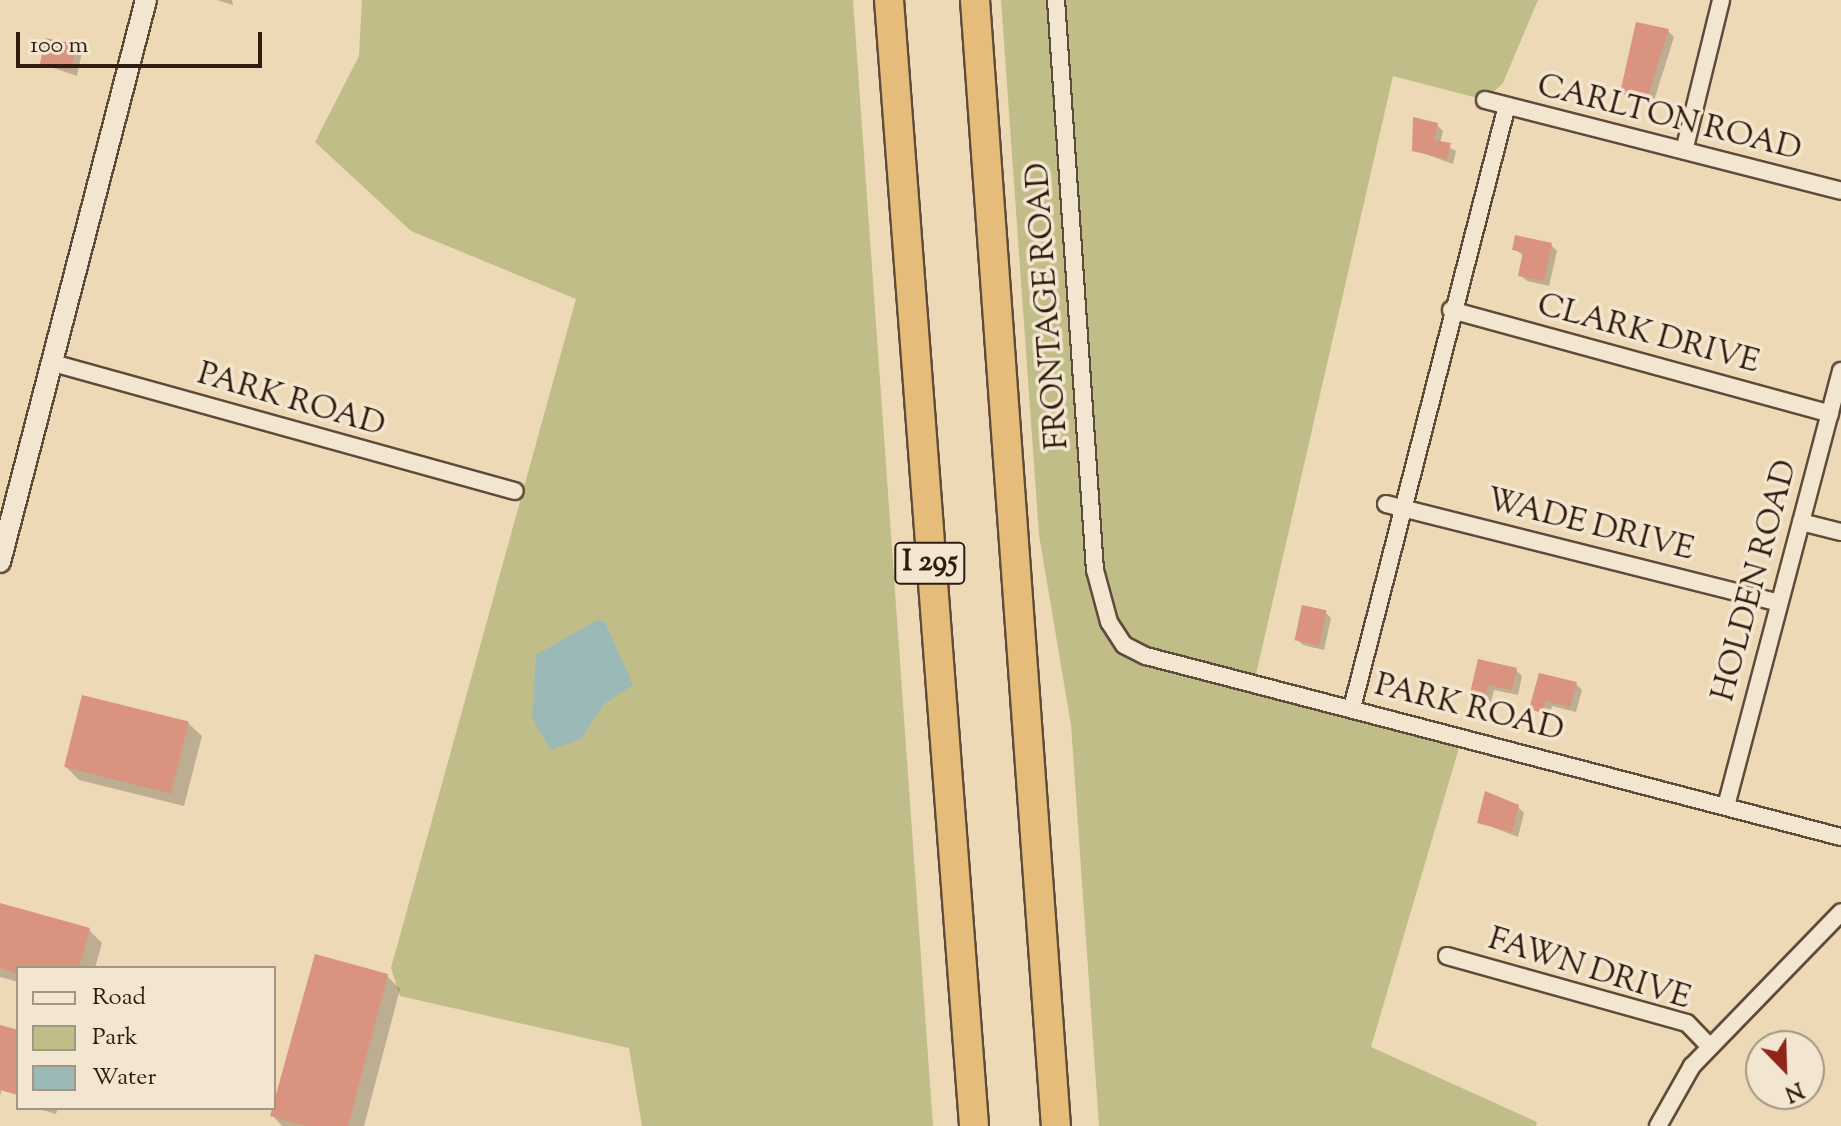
<!DOCTYPE html>
<style>
body{margin:0}
#map{position:relative;width:1841px;height:1126px;overflow:hidden;background:#edd9b6;font-family:"Sorts Mill Goudy",serif}
div>[style]{position:absolute}
.green>*{inset:0;background:#c0bd88}
.water>*{inset:0;background:#9bb9b6}
.shadow>*{inset:0;background:#0003;transform-origin:0 0}
.building>*{inset:0;background:#d9937f;transform-origin:0 0}
.roads{filter:drop-shadow(2px 0 #5f4b39) drop-shadow(-2px 0 #5f4b39) drop-shadow(0 2px #5f4b39) drop-shadow(0 -2px #5f4b39)}
.minor>*{height:16px;margin:-8px;padding:0 8px;transform-origin:8px;border-radius:8px;background:#f3e6d0}
.tertiary>*{height:20px;margin:-10px;padding:0 10px;transform-origin:10px;border-radius:10px;background:#f3e6d0}
.motorway>*{height:28px;margin:-14px;padding:0 14px;transform-origin:14px;border-radius:14px;background:#e6bc7b}
span{translate:-50% -50%;white-space:nowrap;text-align:center;line-height:1.15;-webkit-text-stroke:7px #f3e6d0;paint-order:stroke}
.shield-label span{padding:2px 6px;background:#f3e6d0;border:2px solid;border-radius:6px;-webkit-text-stroke-width:0}
.shield-label{font-size:30px;color:#301c0f;font-weight:700}
.street-label{font-size:32px;color:#301c0f}
.legend{position:absolute;left:16px;top:966px;width:260px;height:144px;box-sizing:border-box;background:#f3e6d0;border:2px solid #a59583;margin:0;padding:10px 14px;list-style:none;font-size:24px;color:#301c0f}
.legend li{display:flex;align-items:center;gap:16px;height:40px}
.legend b{width:40px;border:2px solid #a59583}
.north{position:absolute;left:1745px;top:1030px;width:80px;height:80px;box-sizing:border-box;background:#f3e6d0;border:2px solid #a59583;border-radius:50%;rotate:157deg;font-size:22px;font-weight:700;line-height:32px;text-align:center;color:#301c0f}
.north::after{content:'';display:block;margin:auto;width:28px;height:36px;background:#8f2418;clip-path:polygon(50% 0,100% 100%,50% 72%,0 100%)}
.scale{position:absolute;left:16px;top:32px;width:246px;height:36px;box-sizing:border-box;border:4px solid #301c0f;border-top:0;padding-left:10px;font-size:24px;line-height:28px;white-space:nowrap;color:#301c0f;-webkit-text-stroke:6px #f3e6d0;paint-order:stroke}
</style>
<div id="map">
<div class="green">
<div style="clip-path:polygon(362px 0,853px 0,933px 1126px,642px 1126px,629px 1048px,400px 996px,391px 968px,576px 299px,411px 231px,315px 142px,359px 56px)"></div>
<div style="clip-path:polygon(1001px 0,1538px 0,1503px 83px,1485px 100px,1393px 76px,1252px 692px,1461px 741px,1371px 1047px,1537px 1122px,1536px 1126px,1099px 1126px,1071px 725px,1039px 535px)"></div>
</div>
<div class="water">
<div style="clip-path:polygon(597px 620px,605px 622px,633px 685px,604px 704px,581px 739px,550px 750px,532px 717px,536px 655px)"></div>
</div>
<div class="shadow">
<div style="clip-path:polygon(217px 0,232px 0,233px 5px)"></div>
<div style="clip-path:polygon(1668px 31px,1674px 37px,1653px 104px,1628px 99px,1622px 92px)"></div>
<div style="clip-path:polygon(76px 46px,82px 52px,77px 76px,42px 64px)"></div>
<div style="clip-path:polygon(1437px 125px,1443px 131px,1440px 143px,1456px 151px,1453px 164px,1414px 150px)"></div>
<div style="clip-path:polygon(1551px 245px,1557px 251px,1549px 286px,1527px 281px,1520px 275px,1524px 256px,1514px 249px)"></div>
<div style="clip-path:polygon(1325px 612px,1331px 618px,1324px 650px,1303px 645px,1297px 639px)"></div>
<div style="clip-path:polygon(1516px 670px,1522px 676px,1518px 695px,1494px 690px,1491px 702px,1472px 693px)"></div>
<div style="clip-path:polygon(1576px 684px,1582px 690px,1576px 712px,1552px 706px,1549px 718px,1531px 708px)"></div>
<div style="clip-path:polygon(188px 723px,202px 736px,184px 806px,79px 780px,66px 767px)"></div>
<div style="clip-path:polygon(1518px 807px,1524px 813px,1518px 837px,1479px 822px)"></div>
<div style="clip-path:polygon(0 905px,89px 930px,102px 943px,95px 968px,18px 968px,18px 982px,0 977px)"></div>
<div style="clip-path:polygon(387px 976px,400px 989px,364px 1126px,282px 1126px,272px 1115px)"></div>
<div style="left:0;top:1027px;width:19px;height:72px;rotate:16deg"></div>
<div style="clip-path:polygon(35px 1108px,58px 1108px,56px 1114px)"></div>
</div>
<div class="building">
<div style="clip-path:polygon(1636px 22px,1669px 29px,1647px 99px,1620px 93px)"></div>
<div style="left:45px;top:38px;width:32px;height:27px;rotate:11deg"></div>
<div style="clip-path:polygon(1413px 117px,1438px 123px,1434px 140px,1451px 143px,1447px 159px,1412px 151px)"></div>
<div style="clip-path:polygon(1515px 235px,1552px 243px,1544px 281px,1518px 276px,1523px 252px,1512px 250px)"></div>
<div style="left:1302px;top:605px;width:25px;height:36px;rotate:12deg"></div>
<div style="clip-path:polygon(1478px 659px,1517px 668px,1512px 690px,1488px 685px,1485px 697px,1470px 693px)"></div>
<div style="clip-path:polygon(1539px 673px,1577px 682px,1570px 707px,1546px 701px,1543px 713px,1529px 709px)"></div>
<div style="left:82px;top:695px;width:110px;height:74px;rotate:14deg"></div>
<div style="clip-path:polygon(1485px 791px,1519px 805px,1512px 832px,1477px 823px)"></div>
<div style="clip-path:polygon(0 903px,90px 928px,79px 968px,18px 968px,18px 974px,0 968px)"></div>
<div style="clip-path:polygon(315px 954px,388px 974px,348px 1126px,306px 1126px,270px 1116px)"></div>
<div style="clip-path:polygon(0 1025px,18px 1030px,18px 1095px,0 1090px)"></div>
</div>
<div class="roads">
<div class="minor">
<div style="left:1056px;top:0;width:571px;rotate:86.09deg"></div>
<div style="left:1095px;top:570px;width:54px;rotate:74.9deg"></div>
<div style="left:1109px;top:622px;width:27px;rotate:57deg"></div>
<div style="left:1124px;top:645px;width:25px;rotate:27deg"></div>
<div style="left:1146px;top:656px;width:718px;rotate:14.6deg"></div>
<div style="left:1485px;top:100px;width:367px;rotate:14.3deg"></div>
<div style="left:1685px;top:147px;width:151px;rotate:-76.2deg"></div>
<div style="left:1451px;top:310px;width:393px;rotate:15.3deg"></div>
<div style="left:53px;top:363px;width:479px;rotate:15.5deg"></div>
<div style="left:1386px;top:504px;width:405px;rotate:14.1deg"></div>
<div style="left:1801px;top:522px;width:41px;rotate:14deg"></div>
<div style="left:1352px;top:708px;width:618px;rotate:-75.58deg"></div>
<div style="left:1726px;top:806px;width:450px;rotate:-75.2deg"></div>
<div style="left:1447px;top:956px;width:249px;rotate:15.6deg"></div>
<div style="left:1687px;top:1023px;width:33px;rotate:46deg"></div>
<div style="left:1658px;top:1126px;width:69px;rotate:-60.5deg"></div>
<div style="left:1692px;top:1066px;width:214px;rotate:-45.9deg"></div>
</div>
<div class="tertiary">
<div style="left:0;top:562px;width:581px;rotate:-75.44deg"></div>
</div>
<div class="motorway">
<div style="left:889px;top:0;width:1129px;rotate:85.68deg"></div>
<div style="left:975px;top:0;width:1129px;rotate:85.89deg"></div>
</div>
</div>
<div class="shield-label">
<span style="left:930px;top:563px">I 295</span>
</div>
<div class="street-label">
<span style="left:1669px;top:119px;rotate:14deg">CARLTON ROAD</span>
<span style="left:1049px;top:306px;rotate:-94deg">FRONTAGE ROAD</span>
<span style="left:1648px;top:335px;rotate:15deg">CLARK DRIVE</span>
<span style="left:291px;top:401px;rotate:16deg">PARK ROAD</span>
<span style="left:1590px;top:526px;rotate:14deg">WADE DRIVE</span>
<span style="left:1756px;top:581px;rotate:-75deg">HOLDEN ROAD</span>
<span style="left:1469px;top:709px;rotate:14deg">PARK ROAD</span>
<span style="left:1589px;top:970px;rotate:17deg">FAWN DRIVE</span>
</div>
<ul class="legend">
<li><b style="height:10px;background:#f3e6d0"></b>Road</li>
<li><b style="height:22px;background:#c0bd88"></b>Park</li>
<li><b style="height:22px;background:#9bb9b6"></b>Water</li>
</ul>
<div class="north">N</div>
<div class="scale">100 m</div>
</div>
